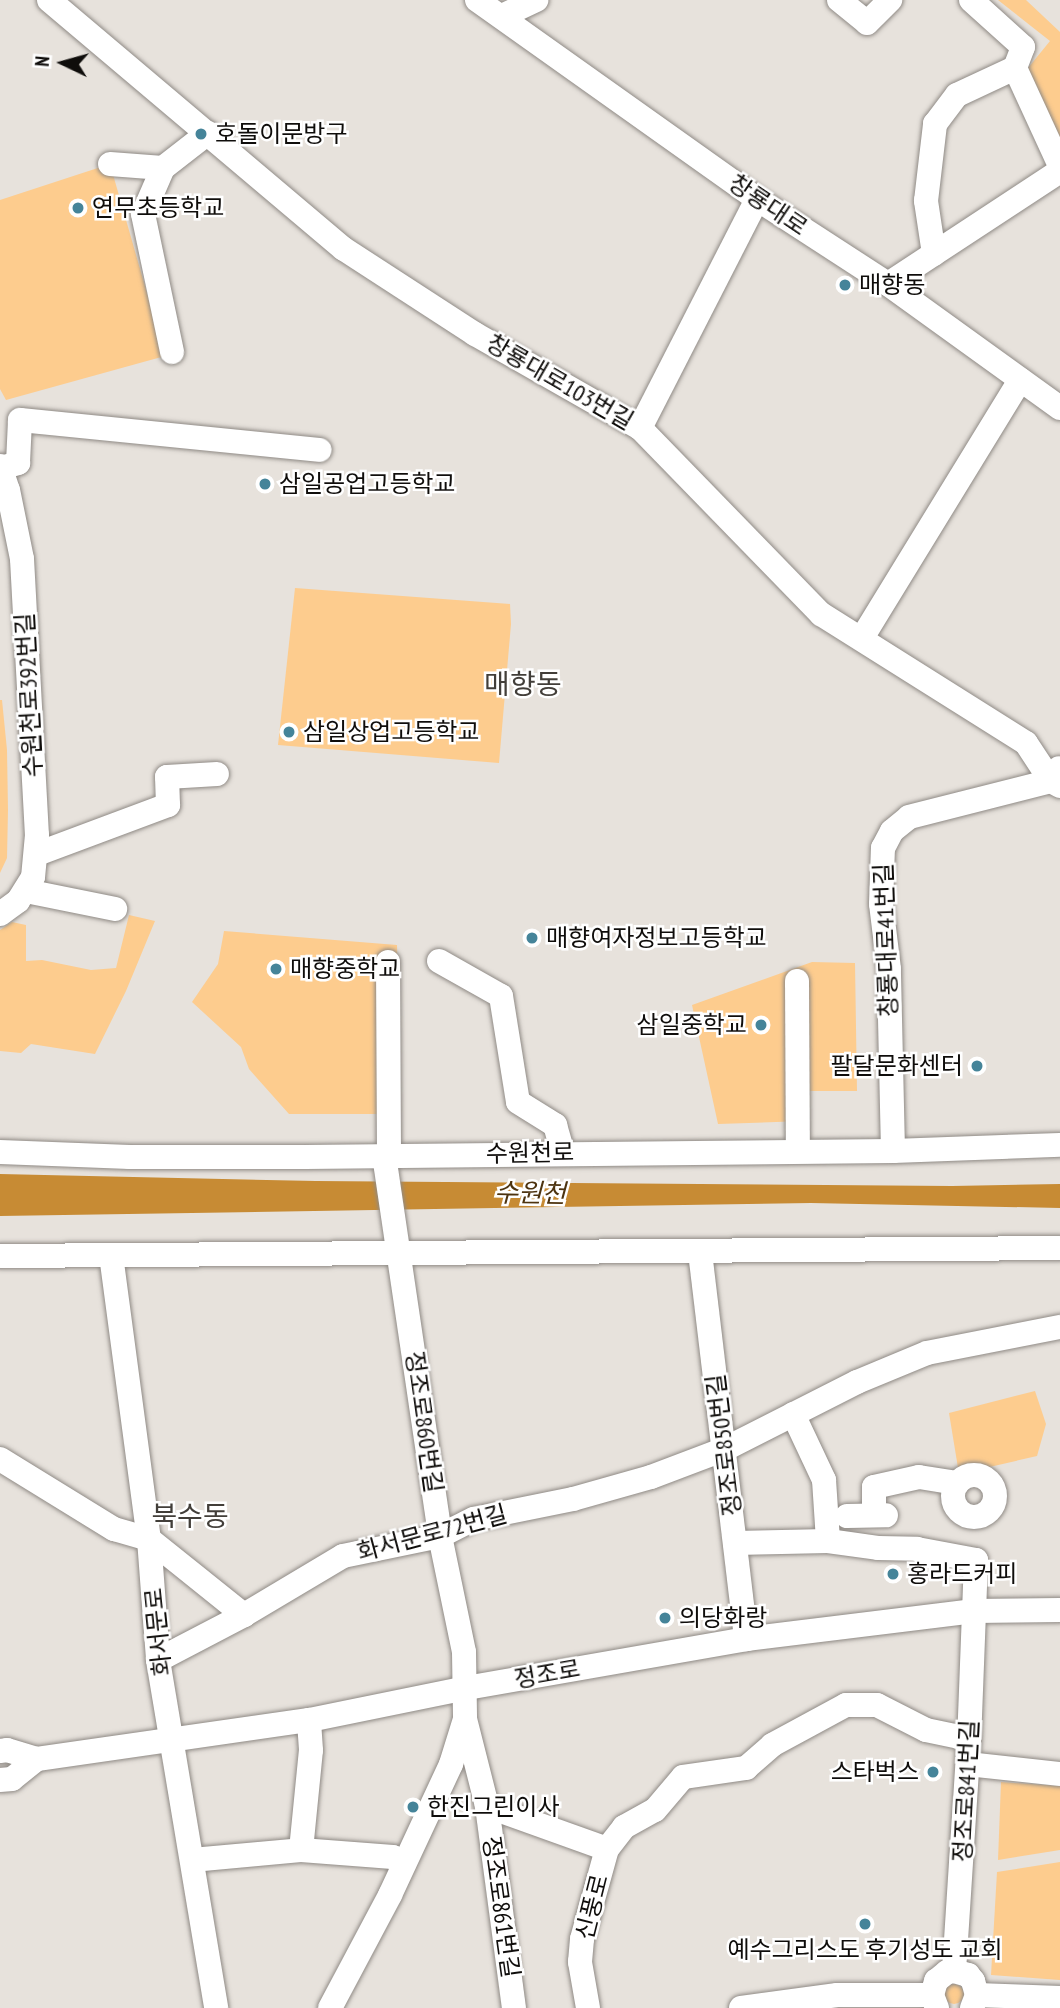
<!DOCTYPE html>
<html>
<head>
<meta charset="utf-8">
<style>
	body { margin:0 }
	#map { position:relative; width:1060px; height:2008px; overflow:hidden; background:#e7e2dc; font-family:"PT Sans Narrow","Noto Sans KR",sans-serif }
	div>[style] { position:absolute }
	.green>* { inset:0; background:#fdcc8e }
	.round { border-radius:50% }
	.water>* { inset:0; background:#c78b34 }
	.roads { filter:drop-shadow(0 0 2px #8f8a85) drop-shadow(0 0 2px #8f8a85) }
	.minor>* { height:24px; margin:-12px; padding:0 12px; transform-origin:12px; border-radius:12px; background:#fff }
	.minor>.ring { margin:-12px; padding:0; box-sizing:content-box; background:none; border:24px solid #fff; border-radius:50% }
	.dots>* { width:19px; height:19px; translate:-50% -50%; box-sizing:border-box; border:4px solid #fff; border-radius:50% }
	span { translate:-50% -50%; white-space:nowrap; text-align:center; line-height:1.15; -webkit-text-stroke:5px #fff; paint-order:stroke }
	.poi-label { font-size:24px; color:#0f0d0b }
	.left { translate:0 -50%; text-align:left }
	.right { translate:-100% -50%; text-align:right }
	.street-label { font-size:24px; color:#0f0d0b }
	.water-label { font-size:26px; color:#4d330f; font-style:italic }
	.quarter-label { font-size:28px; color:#423e39 }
	.north { position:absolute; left:28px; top:28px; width:70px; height:70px; -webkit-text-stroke:5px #fff; paint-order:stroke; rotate:275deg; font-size:19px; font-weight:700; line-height:28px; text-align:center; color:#0f0d0b }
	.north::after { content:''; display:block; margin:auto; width:24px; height:32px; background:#0f0d0b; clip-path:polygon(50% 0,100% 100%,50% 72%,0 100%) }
</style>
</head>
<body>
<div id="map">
	<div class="green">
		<i style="clip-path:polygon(998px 0,1026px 0,1060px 32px,1060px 145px,1028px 68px,1050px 41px)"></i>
		<i style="clip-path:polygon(110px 164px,165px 356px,6px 400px,0 389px,0 200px)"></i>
		<i style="clip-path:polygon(295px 588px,510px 604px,511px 624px,499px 763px,278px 745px)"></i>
		<i style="clip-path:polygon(0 700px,2px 700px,7px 750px,8px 810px,7px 858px,0 873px)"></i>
		<i style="clip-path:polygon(129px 915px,155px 921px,126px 991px,95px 1054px,31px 1044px,21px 1053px,0 1051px,0 930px,12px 922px,26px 925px,26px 961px,42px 960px,91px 970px,116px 968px)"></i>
		<i style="clip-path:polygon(224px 931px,397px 945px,400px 1114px,289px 1114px,249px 1069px,241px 1047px,192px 1002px,218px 964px)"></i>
		<i style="clip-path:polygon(812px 962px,855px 963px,857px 1091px,802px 1091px,804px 1121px,718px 1124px,692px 1005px)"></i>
		<i style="clip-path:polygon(1035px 1391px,1046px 1424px,1037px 1456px,959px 1474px,949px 1413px)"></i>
		<i style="clip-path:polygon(1001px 1782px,1060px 1786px,1060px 1850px,998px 1860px)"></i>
		<i style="clip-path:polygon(1060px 1862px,1060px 1980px,991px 1975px,997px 1872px)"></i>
		<i class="round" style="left:944px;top:1984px;width:20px;height:20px"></i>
	</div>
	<div class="water">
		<i style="clip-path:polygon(0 1174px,316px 1181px,952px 1186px,1060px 1184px,1060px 1208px,811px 1203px,0 1216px)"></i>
	</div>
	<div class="roads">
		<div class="minor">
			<i style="left:49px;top:0;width:386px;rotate:40.2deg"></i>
			<i style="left:344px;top:249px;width:156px;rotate:33deg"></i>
			<i style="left:475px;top:334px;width:190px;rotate:29.7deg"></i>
			<i style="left:640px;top:428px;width:260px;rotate:45.8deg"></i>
			<i style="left:821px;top:614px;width:242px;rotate:32.2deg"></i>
			<i style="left:1026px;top:743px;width:45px;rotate:56.7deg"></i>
			<i style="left:1051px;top:781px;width:10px;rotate:29deg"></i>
			<i style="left:477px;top:0;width:344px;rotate:35.4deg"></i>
			<i style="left:757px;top:199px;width:156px;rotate:33deg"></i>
			<i style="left:888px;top:284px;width:212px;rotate:35.8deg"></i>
			<i style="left:839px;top:0;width:36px;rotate:39deg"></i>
			<i style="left:867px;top:23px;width:33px;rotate:-45deg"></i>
			<i style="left:971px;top:0;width:70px;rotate:42.1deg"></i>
			<i style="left:1023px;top:47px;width:22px;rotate:111deg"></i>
			<i style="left:1015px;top:68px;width:108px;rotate:65.3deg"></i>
			<i style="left:502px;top:16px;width:38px;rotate:-25deg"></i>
			<i style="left:110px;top:164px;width:53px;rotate:4.3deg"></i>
			<i style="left:163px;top:168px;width:57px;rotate:-37.9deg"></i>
			<i style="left:163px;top:168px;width:50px;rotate:113.5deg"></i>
			<i style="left:143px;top:214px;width:141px;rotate:78.1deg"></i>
			<i style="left:934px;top:254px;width:54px;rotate:-98.6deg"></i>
			<i style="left:926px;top:201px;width:78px;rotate:-83.3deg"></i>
			<i style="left:935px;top:124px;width:36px;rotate:-53deg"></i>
			<i style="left:957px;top:95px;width:64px;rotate:-25deg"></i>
			<i style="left:888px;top:284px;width:206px;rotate:-33.3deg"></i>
			<i style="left:640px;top:428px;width:257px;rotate:-62.9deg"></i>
			<i style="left:0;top:466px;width:25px;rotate:72deg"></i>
			<i style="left:8px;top:490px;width:70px;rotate:78.5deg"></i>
			<i style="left:22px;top:559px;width:276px;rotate:86.9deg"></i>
			<i style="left:37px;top:835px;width:42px;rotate:95.4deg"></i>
			<i style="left:33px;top:877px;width:28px;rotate:122deg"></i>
			<i style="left:18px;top:901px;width:22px;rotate:144deg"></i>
			<i style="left:1px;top:468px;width:18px;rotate:-16deg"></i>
			<i style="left:18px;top:463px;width:43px;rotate:-87.3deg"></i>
			<i style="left:20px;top:420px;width:301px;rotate:5.7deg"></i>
			<i style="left:862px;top:638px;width:303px;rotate:-58.5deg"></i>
			<i style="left:37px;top:854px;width:140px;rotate:-20.5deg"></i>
			<i style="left:168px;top:805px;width:28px;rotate:-92deg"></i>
			<i style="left:167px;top:777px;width:50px;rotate:-3.4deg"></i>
			<i style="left:26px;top:891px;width:91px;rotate:11.4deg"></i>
			<i style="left:439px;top:961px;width:71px;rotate:29.4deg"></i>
			<i style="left:501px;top:996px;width:107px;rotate:80.9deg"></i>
			<i style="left:518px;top:1102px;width:44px;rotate:31.9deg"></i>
			<i style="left:555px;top:1125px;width:29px;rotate:74deg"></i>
			<i style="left:388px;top:962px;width:193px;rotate:89.7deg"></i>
			<i style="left:797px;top:981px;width:170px;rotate:89.7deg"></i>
			<i style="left:893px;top:1151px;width:182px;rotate:-91.3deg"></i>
			<i style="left:889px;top:969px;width:65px;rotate:-97deg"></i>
			<i style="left:881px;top:904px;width:56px;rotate:-88deg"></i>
			<i style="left:883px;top:848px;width:19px;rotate:-62deg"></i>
			<i style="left:892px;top:831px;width:22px;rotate:-39deg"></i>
			<i style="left:909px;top:817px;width:146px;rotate:-14.2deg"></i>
			<i style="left:1051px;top:781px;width:15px;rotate:-58deg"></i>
			<i style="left:0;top:1152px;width:130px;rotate:2.2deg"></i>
			<i style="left:130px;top:1157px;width:175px"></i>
			<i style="left:305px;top:1157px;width:588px;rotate:-0.58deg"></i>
			<i style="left:893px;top:1151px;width:167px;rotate:-2.1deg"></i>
			<i style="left:384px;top:1155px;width:385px;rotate:81.6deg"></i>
			<i style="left:440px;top:1536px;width:118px;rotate:78.3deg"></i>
			<i style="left:464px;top:1652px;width:67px;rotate:89.1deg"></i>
			<i style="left:465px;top:1719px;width:90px;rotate:75.8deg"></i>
			<i style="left:487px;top:1806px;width:204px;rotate:82.4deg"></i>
			<i style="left:700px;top:1252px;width:390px;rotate:83.2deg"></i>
			<i style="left:111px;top:1255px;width:287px;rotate:82.4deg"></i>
			<i style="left:149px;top:1539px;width:121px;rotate:85.7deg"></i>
			<i style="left:158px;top:1660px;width:353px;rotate:80.5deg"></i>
			<i style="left:0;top:1256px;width:1060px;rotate:-0.43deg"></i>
			<i style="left:793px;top:1414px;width:73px;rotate:64.8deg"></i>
			<i style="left:824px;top:1480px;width:61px;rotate:86.2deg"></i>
			<i style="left:0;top:1459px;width:134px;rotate:31.6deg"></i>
			<i style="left:114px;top:1529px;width:36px;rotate:16deg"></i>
			<i style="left:149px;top:1539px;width:122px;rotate:38.7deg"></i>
			<i class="ring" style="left:953px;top:1475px;width:18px;height:18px"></i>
			<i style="left:874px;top:1515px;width:28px;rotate:-90deg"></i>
			<i style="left:874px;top:1487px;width:46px;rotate:-12.5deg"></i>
			<i style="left:919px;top:1477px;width:39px;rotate:9deg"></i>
			<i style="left:847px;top:1516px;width:39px;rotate:-1deg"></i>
			<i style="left:735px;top:1543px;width:93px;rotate:-1.2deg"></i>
			<i style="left:828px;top:1541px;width:50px;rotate:8deg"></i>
			<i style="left:878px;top:1548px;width:39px;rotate:1deg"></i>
			<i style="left:917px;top:1549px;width:60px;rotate:10.6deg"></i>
			<i style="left:976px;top:1560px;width:179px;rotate:92.2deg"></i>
			<i style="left:969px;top:1739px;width:232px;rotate:93.7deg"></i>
			<i style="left:158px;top:1660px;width:97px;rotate:-27.6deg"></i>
			<i style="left:244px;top:1615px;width:115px;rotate:-30.8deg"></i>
			<i style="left:343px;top:1556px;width:99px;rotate:-11.7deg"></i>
			<i style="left:440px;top:1536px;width:38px;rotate:-27deg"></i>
			<i style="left:474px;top:1519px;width:101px;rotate:-11.4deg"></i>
			<i style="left:573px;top:1499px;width:81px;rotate:-15.8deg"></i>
			<i style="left:651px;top:1477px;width:79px;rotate:-20.7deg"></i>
			<i style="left:725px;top:1449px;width:148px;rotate:-26.9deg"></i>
			<i style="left:857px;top:1382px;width:76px;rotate:-22.5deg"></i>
			<i style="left:927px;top:1353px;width:136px;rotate:-11.1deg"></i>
			<i style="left:0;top:1751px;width:7px;rotate:-8deg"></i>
			<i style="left:7px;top:1750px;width:31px;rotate:17deg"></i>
			<i style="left:37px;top:1759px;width:275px;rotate:-8.2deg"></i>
			<i style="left:309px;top:1720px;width:160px;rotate:-11.5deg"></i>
			<i style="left:466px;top:1688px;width:284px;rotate:-9.9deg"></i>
			<i style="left:746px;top:1639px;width:230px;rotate:-7deg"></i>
			<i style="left:974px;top:1611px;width:86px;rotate:-0.7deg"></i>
			<i style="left:968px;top:1764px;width:93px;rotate:6.2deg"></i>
			<i style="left:0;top:1780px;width:12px;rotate:-5deg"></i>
			<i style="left:12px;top:1779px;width:32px;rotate:-39deg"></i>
			<i style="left:487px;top:1806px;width:127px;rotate:19.7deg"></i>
			<i style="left:301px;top:1850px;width:100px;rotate:-84.3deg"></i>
			<i style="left:311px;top:1750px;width:30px;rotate:-94deg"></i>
			<i style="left:192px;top:1860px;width:109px;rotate:-5.2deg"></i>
			<i style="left:301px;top:1850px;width:92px;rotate:4.4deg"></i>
			<i style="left:393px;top:1857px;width:13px;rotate:32deg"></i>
			<i style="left:977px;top:1995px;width:83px;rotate:2.1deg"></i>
			<i style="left:330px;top:2008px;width:128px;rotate:-62deg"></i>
			<i style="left:390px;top:1895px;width:145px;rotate:-65deg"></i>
			<i style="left:451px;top:1764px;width:47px;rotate:-72.7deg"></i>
			<i style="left:588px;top:2008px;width:47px;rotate:-99.9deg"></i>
			<i style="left:580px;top:1962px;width:23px;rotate:-85deg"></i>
			<i style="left:582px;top:1939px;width:93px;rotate:-74.5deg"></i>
			<i style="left:607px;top:1849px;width:28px;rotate:-52deg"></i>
			<i style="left:624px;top:1827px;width:35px;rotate:-29deg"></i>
			<i style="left:655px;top:1810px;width:43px;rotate:-49.7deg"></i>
			<i style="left:683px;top:1777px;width:64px;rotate:-8.1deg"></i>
			<i style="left:746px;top:1768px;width:35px;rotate:-41deg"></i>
			<i style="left:772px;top:1745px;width:84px;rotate:-28.4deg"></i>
			<i style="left:846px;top:1705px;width:31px"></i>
			<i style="left:877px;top:1705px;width:55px;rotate:27deg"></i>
			<i style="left:926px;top:1730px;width:44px;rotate:11.8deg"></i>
			<i style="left:741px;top:2008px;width:97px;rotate:-7.7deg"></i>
			<i style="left:837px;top:1995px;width:95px"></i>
			<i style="left:937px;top:2008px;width:14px;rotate:-111deg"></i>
			<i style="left:932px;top:1995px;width:15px;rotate:-74deg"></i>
			<i style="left:936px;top:1981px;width:14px;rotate:-39deg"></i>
			<i style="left:947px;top:1972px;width:7px;rotate:-8deg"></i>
			<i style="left:954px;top:1971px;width:15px;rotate:16deg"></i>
			<i style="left:968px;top:1975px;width:8px;rotate:50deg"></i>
			<i style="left:973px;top:1981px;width:15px;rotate:74deg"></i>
			<i style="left:977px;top:1995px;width:14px;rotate:111deg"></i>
		</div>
	</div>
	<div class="dots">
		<i style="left:201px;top:134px;background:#458499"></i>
		<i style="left:78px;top:208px;background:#458499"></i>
		<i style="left:845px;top:285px;background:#458499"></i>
		<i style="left:265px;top:484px;background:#458499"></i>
		<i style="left:289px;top:732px;background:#458499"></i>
		<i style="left:532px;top:938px;background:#458499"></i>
		<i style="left:276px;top:969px;background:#458499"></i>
		<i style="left:761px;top:1025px;background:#458499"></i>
		<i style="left:977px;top:1066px;background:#458499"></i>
		<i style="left:893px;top:1574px;background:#458499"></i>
		<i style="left:665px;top:1618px;background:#458499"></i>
		<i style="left:933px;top:1772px;background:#458499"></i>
		<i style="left:413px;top:1807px;background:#458499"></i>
		<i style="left:865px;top:1924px;background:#458499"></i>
	</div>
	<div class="poi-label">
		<span class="left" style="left:215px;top:134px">호돌이문방구</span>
		<span class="left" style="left:92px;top:208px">연무초등학교</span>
		<span class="left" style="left:859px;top:285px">매향동</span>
		<span class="left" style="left:279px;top:484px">삼일공업고등학교</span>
		<span class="left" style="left:303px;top:732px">삼일상업고등학교</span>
		<span class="left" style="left:546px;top:938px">매향여자정보고등학교</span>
		<span class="left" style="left:290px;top:969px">매향중학교</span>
		<span class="right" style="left:747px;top:1025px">삼일중학교</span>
		<span class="right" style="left:963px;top:1066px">팔달문화센터</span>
		<span class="left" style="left:907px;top:1574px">홍라드커피</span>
		<span class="left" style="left:679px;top:1618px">의당화랑</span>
		<span class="right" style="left:919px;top:1772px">스타벅스</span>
		<span class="left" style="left:427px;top:1807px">한진그린이사</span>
		<span style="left:865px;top:1950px">예수그리스도 후기성도 교회</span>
	</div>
	<div class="street-label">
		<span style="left:768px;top:205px;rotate:34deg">창룡대로</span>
		<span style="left:560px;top:382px;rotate:30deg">창룡대로103번길</span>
		<span style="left:29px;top:695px;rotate:-93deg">수원천로392번길</span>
		<span style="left:886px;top:940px;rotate:-92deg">창룡대로41번길</span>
		<span style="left:530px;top:1153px;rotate:-1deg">수원천로</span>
		<span style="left:424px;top:1422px;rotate:82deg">정조로860번길</span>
		<span style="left:724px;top:1445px;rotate:-97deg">정조로850번길</span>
		<span style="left:432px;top:1533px;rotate:-15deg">화서문로72번길</span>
		<span style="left:158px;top:1632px;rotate:-96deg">화서문로</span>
		<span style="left:547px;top:1674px;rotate:-10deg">정조로</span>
		<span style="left:966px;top:1791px;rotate:-87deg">정조로841번길</span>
		<span style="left:501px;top:1907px;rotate:82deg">정조로861번길</span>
		<span style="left:592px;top:1907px;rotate:-76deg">신풍로</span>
	</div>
	<div class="water-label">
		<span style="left:530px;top:1193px;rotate:1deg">수원천</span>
	</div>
	<div class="quarter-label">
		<span style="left:523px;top:684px">매향동</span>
		<span style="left:190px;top:1516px">북수동</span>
	</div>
	<div class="north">N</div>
</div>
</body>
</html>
